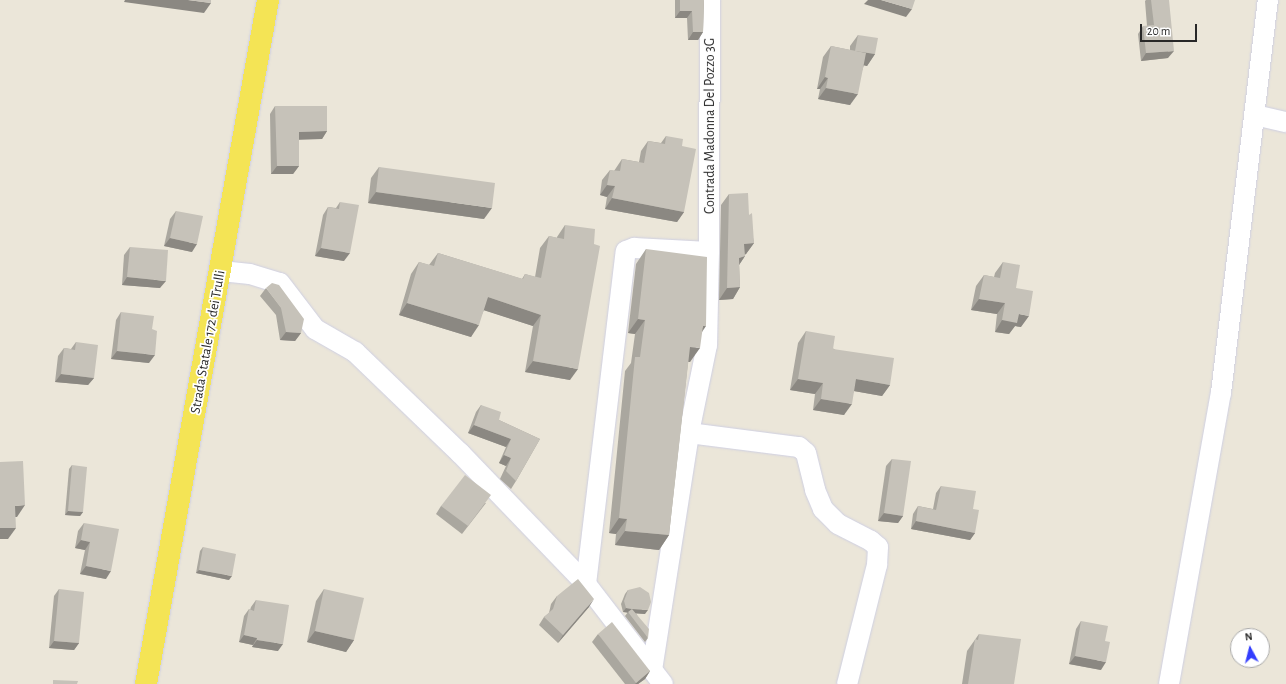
<!DOCTYPE html>
<html>
<head>
<meta charset="utf-8">
<style>
	body { margin:0 }
	#map { position:relative; width:1286px; height:684px; overflow:hidden; background:#ebe6d9; font-family:"Alegreya Sans",sans-serif }
	div>[style] { position:absolute }
	.roads { filter:drop-shadow(0 0 1px #cecfe2) drop-shadow(0 0 1px #cecfe2) }
	.minor>* { height:20px; margin:-10px; padding:0 10px; transform-origin:10px; border-radius:10px; background:#fff }
	.major>* { height:22px; margin:-11px; padding:0 11px; transform-origin:11px; border-radius:11px; background:#f4e455 }
	.wall>* { inset:0; background:#aaa79f }
	.shaded-wall>* { inset:0; background:#8b8882 }
	.building>* { inset:0; background:#c6c2b9 }
	span { translate:-50% -50%; white-space:nowrap; text-align:center; line-height:1.15; -webkit-text-stroke:3.5px #fff; paint-order:stroke }
	.street-label { font-size:14px; color:#282828 }
	.north { position:absolute; left:1230px; top:628px; width:40px; height:40px; box-sizing:border-box; background:#fff; border:1px solid #a9a9a9; border-radius:50%; rotate:353deg; font-size:11px; font-weight:700; line-height:16px; text-align:center; color:#282828 }
	.north::after { content:''; display:block; margin:auto; width:14px; height:18px; background:#333dfe; clip-path:polygon(50% 0,100% 100%,50% 72%,0 100%) }
	.scale { position:absolute; left:1140px; top:24px; width:57px; height:18px; box-sizing:border-box; border:2px solid #282828; border-top:0; padding-left:5px; font-size:12px; line-height:14px; white-space:nowrap; color:#282828; -webkit-text-stroke:3px #fff; paint-order:stroke }
</style>
</head>
<body>
<div id="map">
	<div class="roads">
		<div class="minor">
			<i style="left:1255px;top:115px;width:32px;rotate:13deg"></i>
			<i style="left:709px;top:252px;width:252px;rotate:-89.8deg"></i>
			<i style="left:221px;top:271px;width:29px;rotate:6deg"></i>
			<i style="left:250px;top:274px;width:31px;rotate:17deg"></i>
			<i style="left:280px;top:283px;width:58px;rotate:52.7deg"></i>
			<i style="left:315px;top:329px;width:46px;rotate:29.9deg"></i>
			<i style="left:355px;top:352px;width:146px;rotate:43.9deg"></i>
			<i style="left:460px;top:453px;width:182px;rotate:46.1deg"></i>
			<i style="left:586px;top:584px;width:126px;rotate:52.4deg"></i>
			<i style="left:586px;top:584px;width:335px;rotate:-83.2deg"></i>
			<i style="left:626px;top:251px;width:9px;rotate:-21deg"></i>
			<i style="left:634px;top:248px;width:75px;rotate:3.1deg"></i>
			<i style="left:709px;top:252px;width:93px;rotate:91.2deg"></i>
			<i style="left:707px;top:345px;width:90px;rotate:101.6deg"></i>
			<i style="left:689px;top:433px;width:111px;rotate:7.3deg"></i>
			<i style="left:799px;top:447px;width:9px;rotate:41deg"></i>
			<i style="left:806px;top:453px;width:38px;rotate:76deg"></i>
			<i style="left:815px;top:490px;width:21px;rotate:67deg"></i>
			<i style="left:823px;top:509px;width:21px;rotate:45deg"></i>
			<i style="left:838px;top:524px;width:37px;rotate:27deg"></i>
			<i style="left:871px;top:541px;width:9px;rotate:41deg"></i>
			<i style="left:878px;top:547px;width:18px;rotate:93deg"></i>
			<i style="left:877px;top:565px;width:123px;rotate:104.1deg"></i>
			<i style="left:652px;top:670px;width:240px;rotate:-81.1deg"></i>
			<i style="left:1169px;top:684px;width:296px;rotate:-79.9deg"></i>
			<i style="left:1221px;top:393px;width:396px;rotate:-83.2deg"></i>
		</div>
		<div class="major">
			<i style="left:146px;top:684px;width:695px;rotate:-79.89deg"></i>
		</div>
	</div>
	<div class="wall">
		<i style="clip-path:polygon(675px 0,704px 0,703px 32px,698px 40px,688px 40px,687px 18px,675px 18px)"></i>
		<i style="clip-path:polygon(1146px 0,1169px 0,1168px 58px,1141px 61px,1138px 34px,1143px 26px,1147px 26px,1145px 1px)"></i>
		<i style="clip-path:polygon(858px 35px,875px 54px,867px 66px,864px 65px,850px 105px,818px 99px,820px 89px,817px 89px,823px 57px,831px 46px,850px 50px,850px 46px)"></i>
		<i style="clip-path:polygon(275px 106px,327px 131px,322px 139px,299px 139px,299px 166px,293px 174px,271px 174px,270px 114px)"></i>
		<i style="clip-path:polygon(666px 136px,682px 146px,684px 212px,677px 222px,605px 209px,607px 197px,600px 195px,602px 180px,610px 170px,614px 171px,622px 159px,639px 162px,641px 151px,648px 141px,661px 143px)"></i>
		<i style="clip-path:polygon(379px 167px,484px 219px,368px 203px,371px 178px)"></i>
		<i style="clip-path:polygon(729px 194px,749px 215px,754px 243px,746px 254px,745px 255px,745px 256px,739px 265px,740px 287px,733px 299px,719px 300px,721px 205px)"></i>
		<i style="clip-path:polygon(340px 202px,344px 261px,315px 256px,323px 215px,328px 207px,336px 208px)"></i>
		<i style="clip-path:polygon(176px 211px,192px 252px,164px 246px,170px 219px)"></i>
		<i style="clip-path:polygon(565px 225px,570px 380px,525px 372px,533px 326px,484px 310px,471px 337px,399px 315px,411px 274px,419px 262px,429px 265px,438px 253px,522px 279px,525px 274px,535px 277px,540px 248px,549px 236px,557px 238px,557px 237px)"></i>
		<i style="clip-path:polygon(130px 247px,160px 288px,122px 285px,124px 255px)"></i>
		<i style="clip-path:polygon(646px 249px,702px 331px,690px 362px,688px 362px,669px 535px,659px 550px,615px 545px,616px 534px,609px 533px,625px 371px,631px 363px,635px 334px,628px 333px,636px 264px)"></i>
		<i style="clip-path:polygon(1003px 262px,1016px 288px,1021px 327px,1015px 326px,1009px 334px,995px 332px,997px 314px,971px 310px,976px 286px,984px 275px,994px 277px,995px 273px)"></i>
		<i style="clip-path:polygon(266px 288px,301px 333px,295px 341px,280px 340px,276px 315px,260px 296px)"></i>
		<i style="clip-path:polygon(121px 312px,149px 363px,111px 359px,116px 320px)"></i>
		<i style="clip-path:polygon(806px 331px,890px 385px,882px 396px,854px 391px,844px 415px,813px 410px,815px 394px,790px 390px,798px 343px)"></i>
		<i style="clip-path:polygon(76px 342px,94px 378px,88px 385px,55px 382px,58px 356px,64px 348px,71px 349px)"></i>
		<i style="clip-path:polygon(481px 405px,499px 420px,540px 439px,516px 481px,511px 489px,500px 479px,506px 466px,499px 463px,506px 447px,468px 433px,476px 412px)"></i>
		<i style="clip-path:polygon(892px 459px,903px 516px,898px 523px,878px 521px,886px 466px)"></i>
		<i style="clip-path:polygon(72px 465px,83px 512px,80px 516px,65px 515px,69px 469px)"></i>
		<i style="clip-path:polygon(941px 486px,973px 509px,975px 533px,970px 540px,911px 529px,913px 514px,918px 506px,933px 509px,936px 493px)"></i>
		<i style="clip-path:polygon(486px 503px,462px 534px,436px 514px,441px 506px)"></i>
		<i style="clip-path:polygon(84px 523px,106px 579px,80px 574px,85px 550px,75px 548px,78px 531px)"></i>
		<i style="clip-path:polygon(203px 547px,229px 580px,196px 573px,200px 551px)"></i>
		<i style="clip-path:polygon(59px 589px,79px 643px,74px 650px,49px 648px,54px 596px)"></i>
		<i style="clip-path:polygon(324px 589px,354px 640px,346px 652px,307px 642px,316px 601px)"></i>
		<i style="clip-path:polygon(628px 590px,645px 614px,636px 613px,648px 638px,645px 642px,625px 616px,628px 612px,623px 612px,621px 604px,625px 594px)"></i>
		<i style="clip-path:polygon(557px 596px,589px 607px,558px 643px,539px 625px,544px 617px,549px 613px,551px 604px)"></i>
		<i style="clip-path:polygon(256px 600px,278px 651px,252px 647px,253px 645px,239px 642px,244px 616px,249px 609px,250px 610px,251px 607px)"></i>
		<i style="clip-path:polygon(1081px 621px,1101px 670px,1069px 664px,1076px 629px)"></i>
		<i style="clip-path:polygon(598px 634px,650px 671px,645px 679px,638px 684px,625px 684px,592px 642px)"></i>
		<i style="clip-path:polygon(979px 634px,1014px 684px,962px 684px,967px 651px)"></i>
	</div>
	<div class="shaded-wall">
		<i style="clip-path:polygon(125px 0,188px 0,211px 3px,204px 13px,124px 2px)"></i>
		<i style="clip-path:polygon(868px 0,881px 0,912px 9px,906px 17px,864px 4px)"></i>
		<i style="clip-path:polygon(680px 11px,692px 11px,687px 18px,675px 18px)"></i>
		<i style="clip-path:polygon(693px 32px,703px 32px,698px 40px,688px 40px)"></i>
		<i style="clip-path:polygon(855px 51px,875px 54px,867px 66px,847px 62px)"></i>
		<i style="clip-path:polygon(1174px 51px,1168px 58px,1141px 61px,1146px 53px)"></i>
		<i style="clip-path:polygon(825px 77px,828px 78px,820px 89px,817px 89px)"></i>
		<i style="clip-path:polygon(826px 88px,858px 94px,850px 105px,818px 99px)"></i>
		<i style="clip-path:polygon(327px 131px,322px 139px,294px 140px,299px 132px)"></i>
		<i style="clip-path:polygon(277px 166px,299px 166px,293px 174px,271px 174px)"></i>
		<i style="clip-path:polygon(607px 185px,615px 186px,607px 197px,600px 195px)"></i>
		<i style="clip-path:polygon(376px 192px,492px 208px,484px 219px,368px 203px)"></i>
		<i style="clip-path:polygon(612px 198px,684px 212px,677px 222px,605px 209px)"></i>
		<i style="clip-path:polygon(170px 238px,197px 244px,192px 252px,164px 246px)"></i>
		<i style="clip-path:polygon(754px 243px,746px 254px,736px 255px,744px 244px)"></i>
		<i style="clip-path:polygon(321px 248px,350px 253px,344px 261px,315px 256px)"></i>
		<i style="clip-path:polygon(745px 256px,737px 268px,739px 258px)"></i>
		<i style="clip-path:polygon(127px 277px,166px 281px,160px 288px,122px 285px)"></i>
		<i style="clip-path:polygon(740px 287px,733px 299px,719px 300px,727px 288px)"></i>
		<i style="clip-path:polygon(488px 297px,541px 315px,533px 326px,480px 309px)"></i>
		<i style="clip-path:polygon(979px 299px,1005px 303px,997px 314px,971px 310px)"></i>
		<i style="clip-path:polygon(407px 303px,479px 325px,471px 337px,399px 315px)"></i>
		<i style="clip-path:polygon(1019px 314px,1029px 316px,1021px 327px,1015px 326px,1009px 334px,995px 332px,1002px 320px)"></i>
		<i style="clip-path:polygon(638px 319px,645px 320px,635px 334px,628px 333px)"></i>
		<i style="clip-path:polygon(703px 326px,706px 326px,696px 341px)"></i>
		<i style="clip-path:polygon(286px 332px,301px 333px,295px 341px,280px 340px)"></i>
		<i style="clip-path:polygon(690px 347px,700px 348px,690px 362px,680px 361px)"></i>
		<i style="clip-path:polygon(117px 351px,155px 355px,149px 363px,111px 359px)"></i>
		<i style="clip-path:polygon(533px 361px,578px 369px,570px 380px,525px 372px)"></i>
		<i style="clip-path:polygon(61px 374px,94px 378px,88px 385px,55px 382px)"></i>
		<i style="clip-path:polygon(798px 379px,823px 383px,815px 394px,790px 390px)"></i>
		<i style="clip-path:polygon(856px 379px,890px 385px,882px 396px,848px 390px)"></i>
		<i style="clip-path:polygon(821px 399px,852px 404px,844px 415px,813px 410px)"></i>
		<i style="clip-path:polygon(474px 425px,511px 439px,506px 447px,468px 433px)"></i>
		<i style="clip-path:polygon(504px 455px,511px 458px,506px 466px,499px 463px)"></i>
		<i style="clip-path:polygon(25px 505px,17px 517px,7px 517px,15px 506px)"></i>
		<i style="clip-path:polygon(68px 511px,83px 512px,80px 516px,65px 515px)"></i>
		<i style="clip-path:polygon(884px 513px,903px 516px,898px 523px,878px 521px)"></i>
		<i style="clip-path:polygon(619px 518px,627px 519px,616px 534px,609px 533px)"></i>
		<i style="clip-path:polygon(916px 521px,975px 533px,970px 540px,911px 529px)"></i>
		<i style="clip-path:polygon(0 528px,16px 528px,8px 539px,0 539px)"></i>
		<i style="clip-path:polygon(625px 531px,669px 535px,659px 550px,615px 545px)"></i>
		<i style="clip-path:polygon(81px 540px,90px 542px,85px 550px,75px 548px)"></i>
		<i style="clip-path:polygon(86px 566px,111px 571px,106px 579px,80px 574px)"></i>
		<i style="clip-path:polygon(199px 570px,232px 576px,229px 580px,196px 573px)"></i>
		<i style="clip-path:polygon(594px 599px,589px 607px,558px 643px,563px 635px)"></i>
		<i style="clip-path:polygon(626px 608px,632px 609px,629px 613px,623px 612px)"></i>
		<i style="clip-path:polygon(632px 609px,648px 610px,645px 614px,629px 613px)"></i>
		<i style="clip-path:polygon(315px 631px,354px 640px,346px 652px,307px 642px)"></i>
		<i style="clip-path:polygon(244px 635px,257px 638px,253px 645px,239px 642px)"></i>
		<i style="clip-path:polygon(257px 640px,283px 644px,278px 651px,252px 647px)"></i>
		<i style="clip-path:polygon(54px 641px,79px 643px,74px 650px,49px 648px)"></i>
		<i style="clip-path:polygon(1075px 656px,1106px 662px,1101px 670px,1069px 664px)"></i>
		<i style="clip-path:polygon(650px 671px,645px 679px,638px 684px,635px 684px)"></i>
	</div>
	<div class="building">
		<i style="clip-path:polygon(188px 0,211px 0,211px 3px)"></i>
		<i style="clip-path:polygon(680px 0,704px 0,703px 32px,693px 32px,692px 11px,680px 11px)"></i>
		<i style="clip-path:polygon(881px 0,915px 0,912px 9px)"></i>
		<i style="clip-path:polygon(1151px 0,1169px 0,1174px 51px,1146px 53px,1143px 26px,1154px 25px)"></i>
		<i style="clip-path:polygon(858px 35px,878px 38px,875px 54px,855px 51px)"></i>
		<i style="clip-path:polygon(831px 46px,866px 53px,858px 94px,826px 88px,828px 78px,825px 77px)"></i>
		<i style="clip-path:polygon(275px 106px,327px 106px,327px 131px,299px 132px,299px 166px,277px 166px)"></i>
		<i style="clip-path:polygon(666px 136px,683px 139px,682px 146px,696px 149px,684px 212px,612px 198px,615px 186px,607px 185px,610px 170px,620px 171px,622px 159px,644px 163px,648px 141px,665px 144px)"></i>
		<i style="clip-path:polygon(379px 167px,495px 183px,492px 208px,376px 192px)"></i>
		<i style="clip-path:polygon(748px 193px,749px 215px,752px 213px,754px 243px,744px 244px,745px 256px,739px 258px,740px 287px,727px 288px,729px 194px)"></i>
		<i style="clip-path:polygon(340px 202px,359px 205px,350px 253px,321px 248px,328px 207px,339px 209px)"></i>
		<i style="clip-path:polygon(176px 211px,203px 216px,197px 244px,170px 238px)"></i>
		<i style="clip-path:polygon(565px 225px,595px 229px,594px 244px,600px 246px,578px 369px,533px 361px,541px 315px,488px 297px,479px 325px,407px 303px,419px 262px,434px 266px,438px 253px,523px 279px,525px 274px,541px 278px,549px 236px,564px 239px)"></i>
		<i style="clip-path:polygon(130px 247px,168px 250px,166px 281px,127px 277px)"></i>
		<i style="clip-path:polygon(646px 249px,707px 257px,706px 326px,703px 326px,700px 348px,690px 347px,669px 535px,625px 531px,627px 519px,619px 518px,635px 357px,640px 357px,645px 320px,638px 319px)"></i>
		<i style="clip-path:polygon(1003px 262px,1020px 265px,1016px 288px,1033px 291px,1029px 316px,1019px 314px,1017px 323px,1002px 320px,1005px 303px,979px 299px,984px 275px,1000px 278px)"></i>
		<i style="clip-path:polygon(272px 283px,279px 285px,304px 319px,301px 333px,286px 332px,281px 308px,266px 288px)"></i>
		<i style="clip-path:polygon(121px 312px,154px 316px,152px 329px,157px 331px,155px 355px,117px 351px)"></i>
		<i style="clip-path:polygon(806px 331px,835px 336px,833px 349px,894px 358px,890px 385px,856px 379px,852px 404px,821px 399px,823px 383px,798px 379px)"></i>
		<i style="clip-path:polygon(76px 342px,98px 345px,94px 378px,61px 374px,64px 348px,75px 350px)"></i>
		<i style="clip-path:polygon(481px 405px,501px 412px,499px 420px,540px 439px,516px 481px,506px 471px,511px 458px,504px 455px,511px 439px,474px 425px)"></i>
		<i style="clip-path:polygon(892px 459px,911px 461px,903px 516px,884px 513px)"></i>
		<i style="clip-path:polygon(23px 461px,25px 505px,15px 506px,16px 528px,0 528px,0 462px)"></i>
		<i style="clip-path:polygon(72px 465px,87px 467px,83px 512px,68px 511px)"></i>
		<i style="clip-path:polygon(465px 475px,491px 495px,468px 526px,441px 506px)"></i>
		<i style="clip-path:polygon(941px 486px,976px 491px,973px 509px,979px 510px,975px 533px,916px 521px,918px 506px,936px 510px)"></i>
		<i style="clip-path:polygon(84px 523px,119px 529px,111px 571px,86px 566px,90px 542px,81px 540px)"></i>
		<i style="clip-path:polygon(203px 547px,236px 554px,232px 576px,199px 570px)"></i>
		<i style="clip-path:polygon(578px 579px,594px 599px,563px 635px,544px 617px,553px 609px,557px 596px)"></i>
		<i style="clip-path:polygon(640px 587px,649px 593px,651px 602px,648px 610px,632px 609px,649px 629px,648px 638px,628px 612px,632px 609px,626px 608px,624px 601px,628px 590px)"></i>
		<i style="clip-path:polygon(59px 589px,84px 592px,79px 643px,54px 641px)"></i>
		<i style="clip-path:polygon(324px 589px,364px 598px,354px 640px,315px 631px)"></i>
		<i style="clip-path:polygon(256px 600px,289px 605px,283px 644px,257px 640px,257px 638px,244px 635px,249px 609px,254px 611px)"></i>
		<i style="clip-path:polygon(1081px 621px,1108px 626px,1105px 641px,1110px 642px,1106px 662px,1075px 656px)"></i>
		<i style="clip-path:polygon(612px 622px,650px 671px,636px 683px,598px 634px)"></i>
		<i style="clip-path:polygon(979px 634px,1021px 639px,1014px 684px,968px 684px,975px 639px,978px 640px)"></i>
		<i style="clip-path:polygon(53px 680px,78px 681px,77px 684px,53px 684px)"></i>
	</div>
	<div class="street-label">
		<span style="left:710px;top:126px;rotate:-90deg">Contrada Madonna Del Pozzo 3G</span>
		<span style="left:208px;top:342px;rotate:-80deg">Strada Statale 172 dei Trulli</span>
	</div>
	<div class="north">N</div>
	<div class="scale">20 m</div>
</div>
</body>
</html>
